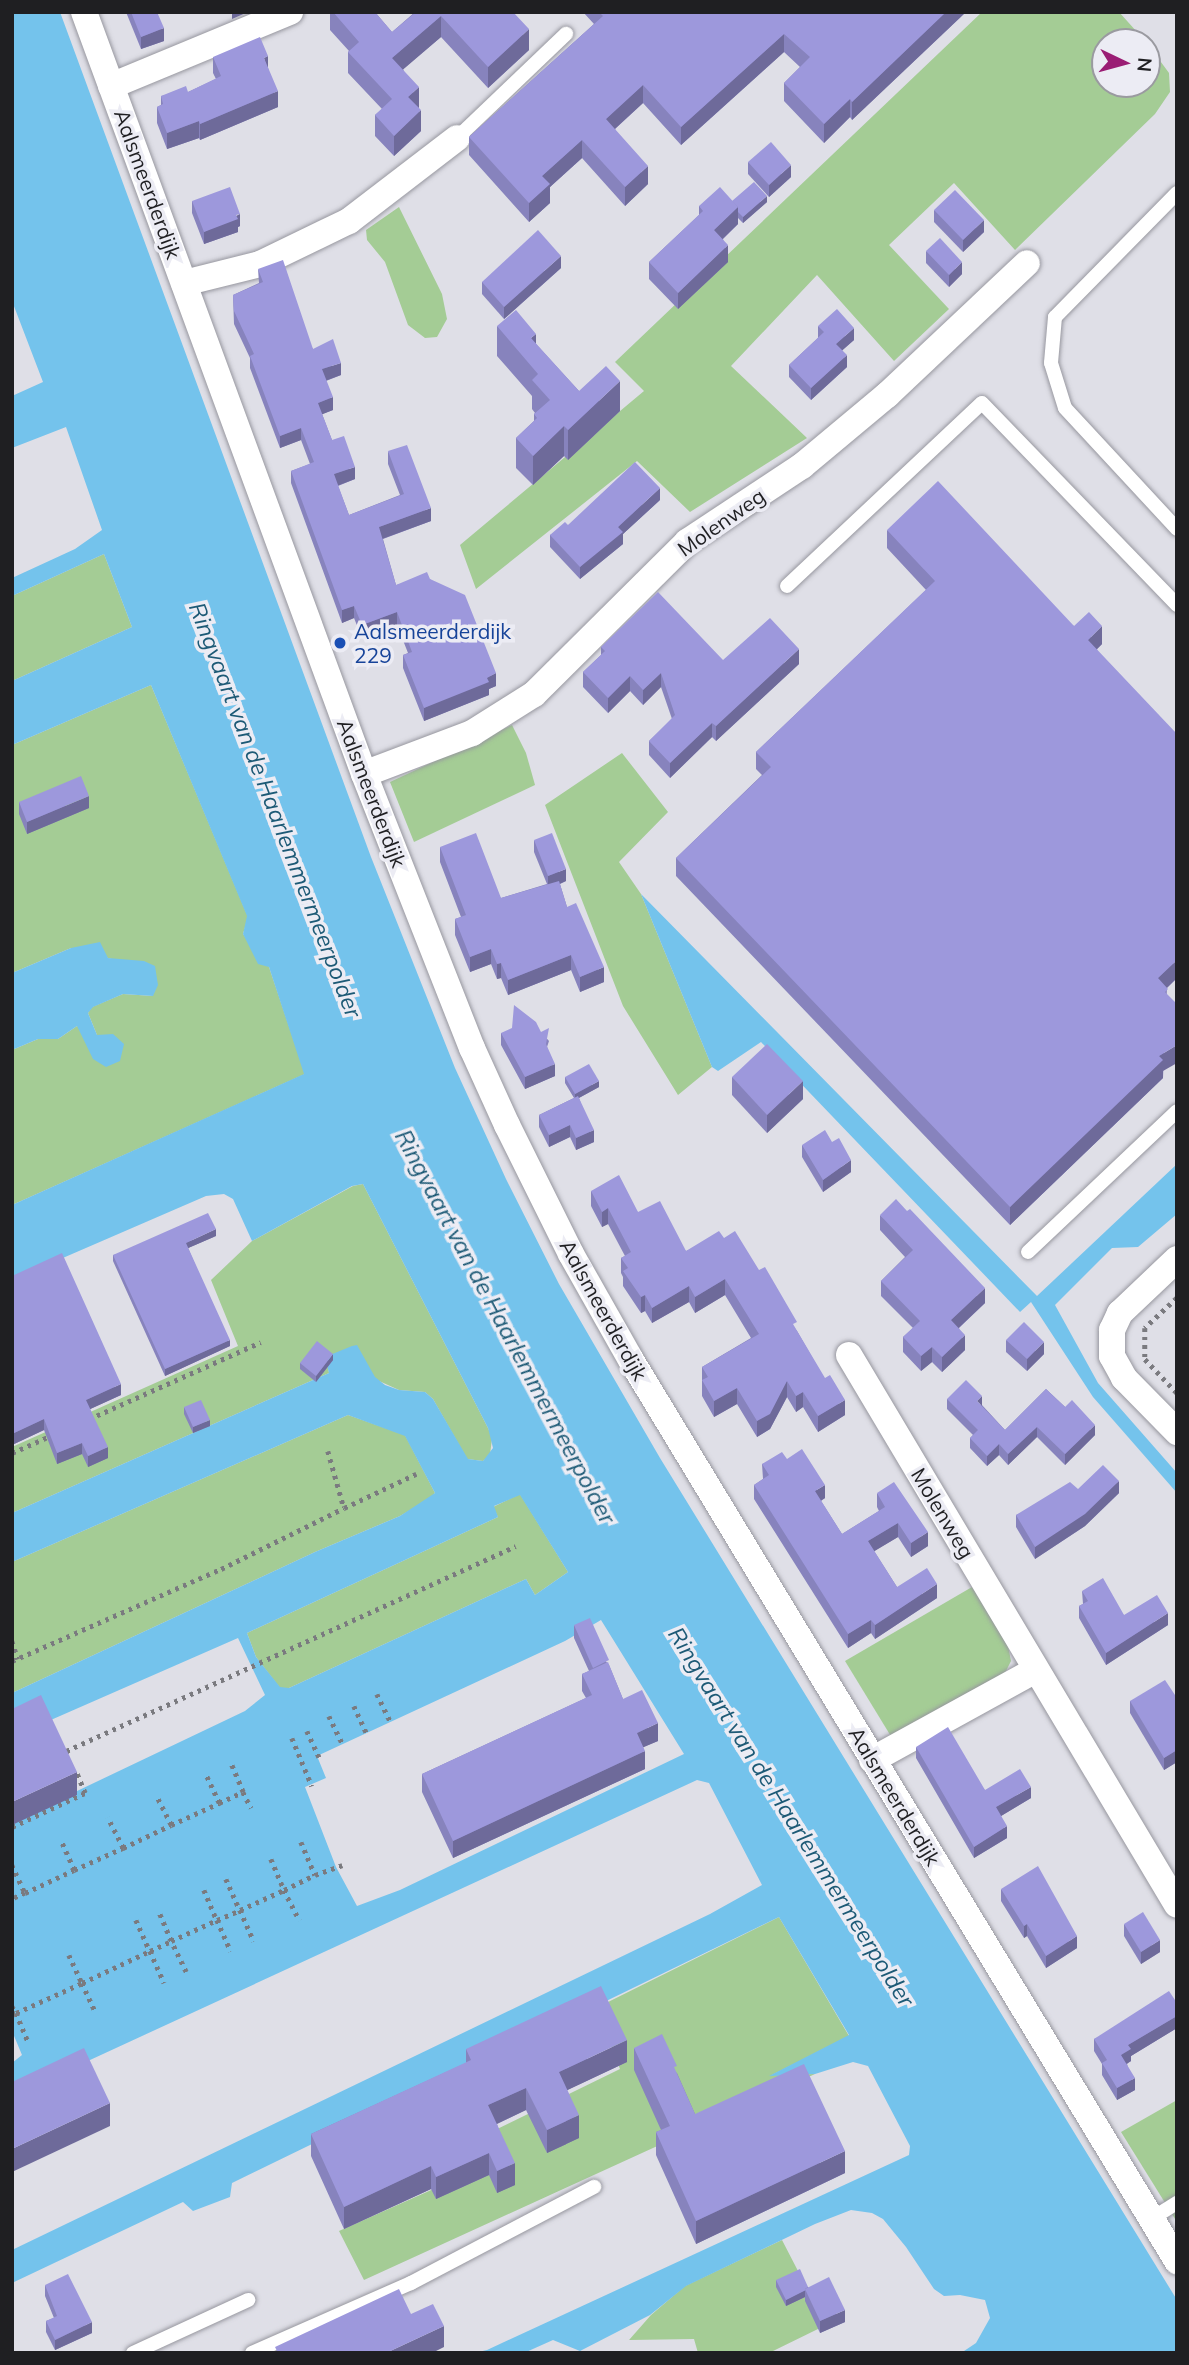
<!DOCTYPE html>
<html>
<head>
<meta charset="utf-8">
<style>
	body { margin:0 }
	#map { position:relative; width:1189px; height:2365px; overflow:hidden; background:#dfdfe7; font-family:Mulish,sans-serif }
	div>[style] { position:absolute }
	.green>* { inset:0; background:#a4cc95 }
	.water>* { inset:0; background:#74c3ec }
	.path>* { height:4.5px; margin-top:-2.25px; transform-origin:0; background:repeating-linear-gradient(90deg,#7a7a7f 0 3.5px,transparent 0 8.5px) }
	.roads { filter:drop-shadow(0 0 2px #97979f) drop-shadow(0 0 2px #97979f) }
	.service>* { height:14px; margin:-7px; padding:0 7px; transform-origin:7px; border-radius:7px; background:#fff }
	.minor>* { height:26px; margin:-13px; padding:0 13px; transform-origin:13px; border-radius:13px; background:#fff }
	.wall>* { inset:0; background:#8783bd }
	.shaded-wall>* { inset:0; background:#6e6a9a }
	.building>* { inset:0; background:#9d98dc }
	.dots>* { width:19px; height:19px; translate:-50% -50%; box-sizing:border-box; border:4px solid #ececf4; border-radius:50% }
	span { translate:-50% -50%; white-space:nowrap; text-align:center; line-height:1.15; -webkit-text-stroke:7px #ececf4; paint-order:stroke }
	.street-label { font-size:21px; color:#1f1f22 }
	.transit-label { font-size:21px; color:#164399 }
	.left { translate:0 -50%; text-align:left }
	.water-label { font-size:23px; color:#1d5a76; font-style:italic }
	.frame { position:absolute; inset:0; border:14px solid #1f1f22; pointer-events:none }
	.north { position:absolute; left:1091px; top:28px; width:70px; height:70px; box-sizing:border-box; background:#ececf4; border:2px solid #9a9aa0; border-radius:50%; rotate:95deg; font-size:19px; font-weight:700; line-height:28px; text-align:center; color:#1f1f22 }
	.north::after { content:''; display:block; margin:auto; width:24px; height:32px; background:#9a1d74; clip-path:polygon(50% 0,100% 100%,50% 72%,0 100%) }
</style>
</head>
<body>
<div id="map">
	<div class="green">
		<i style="clip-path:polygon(982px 12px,1119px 12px,1146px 42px,1105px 42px,1105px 84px,1147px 84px,1147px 43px,1169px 73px,1170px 92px,1155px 114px,1015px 250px,954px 183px,889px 245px,949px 309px,894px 361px,817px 275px,731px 366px,807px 438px,690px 512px,637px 461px,476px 589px,460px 545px,644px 391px,615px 362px)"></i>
		<i style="clip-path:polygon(399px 207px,442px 294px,447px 319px,437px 337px,425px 338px,408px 325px,385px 262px,367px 240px,366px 230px)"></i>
		<i style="clip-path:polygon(104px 554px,132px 627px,12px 681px,12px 596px)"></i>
		<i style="clip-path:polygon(151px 685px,248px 917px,243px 934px,269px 967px,305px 1074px,12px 1205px,12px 1050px,38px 1039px,58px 1039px,77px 1026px,97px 1035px,88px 1013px,92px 1007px,123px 994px,153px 996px,144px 961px,123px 962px,71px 948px,12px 973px,12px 745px)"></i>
		<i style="clip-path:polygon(512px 725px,526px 753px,535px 785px,414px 842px,390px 782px)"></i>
		<i style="clip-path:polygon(622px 753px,668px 812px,619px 862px,641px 894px,712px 1067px,678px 1095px,623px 1006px,545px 805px)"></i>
		<i style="clip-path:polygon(363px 1184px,488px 1428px,492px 1438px,490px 1455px,483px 1461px,467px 1459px,433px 1399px,425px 1392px,399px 1390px,326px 1357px,329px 1373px,12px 1513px,12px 1447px,238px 1346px,211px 1280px,252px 1241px,353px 1186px)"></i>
		<i style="clip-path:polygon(348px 1415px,405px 1435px,435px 1493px,428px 1500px,400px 1516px,315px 1552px,12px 1693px,12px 1562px)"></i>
		<i style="clip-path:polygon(520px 1494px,568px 1572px,535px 1595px,526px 1579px,289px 1688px,280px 1688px,256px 1657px,247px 1633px,498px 1517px,493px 1507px)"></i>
		<i style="clip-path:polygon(972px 1587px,1008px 1646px,1011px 1661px,1005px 1673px,892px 1738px,845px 1661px)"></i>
		<i style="clip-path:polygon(779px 1917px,849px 2036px,772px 2075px,815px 2074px,364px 2280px,339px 2231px,474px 2171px,485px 2135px,620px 2069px,596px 2008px)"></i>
		<i style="clip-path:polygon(1177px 2100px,1177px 2222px,1121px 2132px)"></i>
		<i style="clip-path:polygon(782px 2240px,812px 2298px,820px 2328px,769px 2353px,698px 2353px,694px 2339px,629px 2340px,651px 2315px,685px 2286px)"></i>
	</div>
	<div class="water">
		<i style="clip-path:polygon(evenodd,12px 12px,60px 12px,371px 857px,455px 1068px,506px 1179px,559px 1284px,660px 1458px,1177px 2300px,1177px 2353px,961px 2353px,976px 2343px,990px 2318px,985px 2300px,960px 2295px,944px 2296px,934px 2289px,906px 2247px,883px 2219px,872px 2213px,851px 2210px,815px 2224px,686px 2286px,650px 2315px,580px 2351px,553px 2340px,524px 2353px,474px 2353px,487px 2350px,909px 2155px,910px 2146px,868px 2066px,853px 2062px,815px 2074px,769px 2076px,849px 2035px,779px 1917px,232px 2183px,230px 2197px,193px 2211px,183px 2202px,12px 2283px,12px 2250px,710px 1914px,762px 1885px,709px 1783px,697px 1780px,12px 2096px,12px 2063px,22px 2055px,12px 2031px,12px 1822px,245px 1711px,265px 1695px,238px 1638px,12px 1737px,12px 1693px,315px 1552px,400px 1516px,435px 1493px,405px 1436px,348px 1415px,12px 1562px,12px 1513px,329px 1373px,325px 1357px,352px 1346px,357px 1345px,375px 1377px,385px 1385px,399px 1390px,425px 1392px,433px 1399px,468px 1459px,483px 1461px,493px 1448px,488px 1428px,363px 1184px,352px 1186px,252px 1241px,233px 1199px,224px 1194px,206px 1196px,12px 1280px,12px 1205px,304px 1074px,269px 967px,258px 964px,243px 934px,247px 916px,151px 685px,12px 745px,12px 681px,132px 627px,104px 554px,12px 596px,12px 578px,75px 549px,102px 530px,66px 427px,12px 448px,12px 396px,43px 382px,12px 301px,12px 12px,520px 1495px,568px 1572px,535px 1595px,526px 1579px,289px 1688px,280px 1687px,256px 1657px,247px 1633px,498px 1517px,494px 1506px,520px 1495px,12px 12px,601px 1620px,684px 1754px,400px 1890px,357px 1906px,336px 1867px,305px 1787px,326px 1778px,317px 1756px,565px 1641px,601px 1620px)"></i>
		<i style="clip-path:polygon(641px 894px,1037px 1296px,1177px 1164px,1177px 1214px,1138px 1247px,1112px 1248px,1055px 1305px,1098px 1383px,1177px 1473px,1177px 1493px,1093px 1397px,1031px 1302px,1020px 1312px,761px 1042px,718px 1071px,712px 1067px)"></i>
		<i style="clip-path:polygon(100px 942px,108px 958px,144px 961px,155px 966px,158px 985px,153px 996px,123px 994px,93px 1007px,88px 1013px,97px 1035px,113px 1034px,124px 1044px,120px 1061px,106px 1067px,93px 1059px,77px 1026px,58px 1039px,38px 1039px,12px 1050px,12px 973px,71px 948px)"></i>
	</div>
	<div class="path">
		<i style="left:1177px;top:1298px;width:44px;rotate:136.8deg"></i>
		<i style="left:1145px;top:1328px;width:31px;rotate:90deg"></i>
		<i style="left:1145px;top:1359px;width:47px;rotate:46.7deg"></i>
		<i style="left:89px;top:1419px;width:188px;rotate:-24.1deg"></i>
		<i style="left:328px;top:1451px;width:59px;rotate:74.3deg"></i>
		<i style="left:344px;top:1508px;width:80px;rotate:-25.3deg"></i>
		<i style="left:12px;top:1453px;width:44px;rotate:-24.2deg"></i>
		<i style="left:12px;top:1641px;width:19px;rotate:72deg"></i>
		<i style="left:12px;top:1661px;width:228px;rotate:-23.8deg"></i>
		<i style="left:221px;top:1569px;width:137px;rotate:-26.4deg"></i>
		<i style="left:377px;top:1694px;width:32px;rotate:64deg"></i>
		<i style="left:354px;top:1706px;width:31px;rotate:65deg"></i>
		<i style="left:329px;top:1716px;width:32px;rotate:64deg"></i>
		<i style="left:307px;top:1731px;width:29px;rotate:65deg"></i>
		<i style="left:292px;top:1738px;width:52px;rotate:67.4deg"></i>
		<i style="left:68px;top:1754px;width:4px;rotate:-124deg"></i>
		<i style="left:66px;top:1751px;width:494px;rotate:-24.5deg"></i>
		<i style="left:243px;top:1792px;width:18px;rotate:63deg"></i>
		<i style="left:219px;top:1803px;width:26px;rotate:-25deg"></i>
		<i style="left:243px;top:1792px;width:33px;rotate:-113deg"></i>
		<i style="left:171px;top:1825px;width:53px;rotate:-24.6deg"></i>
		<i style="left:219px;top:1803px;width:33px;rotate:-115deg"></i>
		<i style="left:12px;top:1827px;width:81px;rotate:-25deg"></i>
		<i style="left:85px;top:1793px;width:23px;rotate:-113deg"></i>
		<i style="left:301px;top:1842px;width:36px;rotate:67deg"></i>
		<i style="left:315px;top:1875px;width:29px;rotate:-20deg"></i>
		<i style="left:123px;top:1848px;width:53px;rotate:-25.6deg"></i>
		<i style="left:171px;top:1825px;width:33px;rotate:-117deg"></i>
		<i style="left:271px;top:1859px;width:34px;rotate:67deg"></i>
		<i style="left:284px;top:1890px;width:34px;rotate:-26deg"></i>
		<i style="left:12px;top:1865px;width:31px;rotate:65deg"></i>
		<i style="left:25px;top:1893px;width:14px;rotate:155deg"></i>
		<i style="left:74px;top:1870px;width:54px;rotate:-24.2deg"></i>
		<i style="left:123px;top:1848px;width:34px;rotate:-117deg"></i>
		<i style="left:226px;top:1879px;width:34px;rotate:66deg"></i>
		<i style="left:240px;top:1910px;width:48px;rotate:-24.4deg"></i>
		<i style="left:284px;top:1890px;width:34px;rotate:63deg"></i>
		<i style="left:204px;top:1890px;width:33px;rotate:67deg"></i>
		<i style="left:217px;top:1920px;width:25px;rotate:-23deg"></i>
		<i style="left:240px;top:1910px;width:34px;rotate:66deg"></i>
		<i style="left:25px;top:1893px;width:54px;rotate:-25.1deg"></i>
		<i style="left:74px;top:1870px;width:32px;rotate:-114deg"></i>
		<i style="left:136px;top:1920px;width:34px;rotate:66deg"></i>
		<i style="left:150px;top:1951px;width:23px;rotate:-25deg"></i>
		<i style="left:171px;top:1941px;width:33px;rotate:-113deg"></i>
		<i style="left:69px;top:1955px;width:31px;rotate:65deg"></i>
		<i style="left:82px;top:1983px;width:75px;rotate:-25.2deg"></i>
		<i style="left:150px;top:1951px;width:35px;rotate:66deg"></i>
		<i style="left:186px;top:1972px;width:34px;rotate:-116deg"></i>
		<i style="left:171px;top:1941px;width:51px;rotate:-24.5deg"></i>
		<i style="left:217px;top:1920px;width:34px;rotate:66deg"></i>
		<i style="left:12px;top:2006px;width:8px;rotate:60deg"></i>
		<i style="left:16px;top:2013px;width:72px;rotate:-24.4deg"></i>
		<i style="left:82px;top:1983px;width:31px;rotate:65deg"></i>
		<i style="left:12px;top:2014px;width:4px;rotate:-14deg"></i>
		<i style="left:16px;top:2013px;width:30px;rotate:67deg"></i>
	</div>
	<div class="roads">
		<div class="service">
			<i style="left:457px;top:138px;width:151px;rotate:-43.7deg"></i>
			<i style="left:1177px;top:193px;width:174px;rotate:134.5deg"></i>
			<i style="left:1055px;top:317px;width:46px;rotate:95deg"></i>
			<i style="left:1051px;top:363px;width:47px;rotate:72.7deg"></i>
			<i style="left:1065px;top:408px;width:165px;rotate:47.2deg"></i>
			<i style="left:787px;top:586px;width:267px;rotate:-43.2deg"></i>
			<i style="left:982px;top:403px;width:281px;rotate:46deg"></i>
			<i style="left:1028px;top:1252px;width:205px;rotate:-43.4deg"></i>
			<i style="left:1151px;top:2219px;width:31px;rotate:-32deg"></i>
			<i style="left:133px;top:2353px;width:127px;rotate:-24.7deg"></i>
			<i style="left:252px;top:2353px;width:174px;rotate:-23.8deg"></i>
			<i style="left:411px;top:2283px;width:207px;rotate:-27.7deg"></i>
		</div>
		<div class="minor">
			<i style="left:84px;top:12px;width:812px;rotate:69.82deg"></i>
			<i style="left:364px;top:774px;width:295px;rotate:68.5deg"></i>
			<i style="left:472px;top:1048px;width:85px;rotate:65.6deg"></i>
			<i style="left:507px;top:1125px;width:144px;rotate:63.6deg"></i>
			<i style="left:571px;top:1254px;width:122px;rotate:60.5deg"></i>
			<i style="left:631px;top:1360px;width:1054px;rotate:58.78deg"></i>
			<i style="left:111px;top:86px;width:194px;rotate:-22.5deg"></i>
			<i style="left:184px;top:283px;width:78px;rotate:-14deg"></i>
			<i style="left:260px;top:264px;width:99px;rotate:-25.8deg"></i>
			<i style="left:349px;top:221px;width:136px;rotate:-37.5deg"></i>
			<i style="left:364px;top:774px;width:116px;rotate:-20.8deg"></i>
			<i style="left:472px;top:733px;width:73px;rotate:-32.2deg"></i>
			<i style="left:534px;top:694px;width:216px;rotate:-44.8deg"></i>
			<i style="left:687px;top:542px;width:138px;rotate:-33.5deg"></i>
			<i style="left:802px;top:466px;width:111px;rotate:-39.9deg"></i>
			<i style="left:887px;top:395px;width:192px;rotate:-43.3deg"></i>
			<i style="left:1177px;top:1259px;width:79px;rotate:136.5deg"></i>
			<i style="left:1120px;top:1313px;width:19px;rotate:115deg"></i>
			<i style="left:1112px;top:1330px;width:26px;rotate:90deg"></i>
			<i style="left:1112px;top:1356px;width:25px;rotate:61deg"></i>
			<i style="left:1124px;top:1378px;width:76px;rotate:45.5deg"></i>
			<i style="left:849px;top:1355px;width:640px;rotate:59.19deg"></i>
			<i style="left:872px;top:1760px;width:187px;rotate:-28.8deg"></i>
		</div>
	</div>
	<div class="wall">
		<i style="clip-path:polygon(126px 12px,157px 12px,164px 41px,141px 49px)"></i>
		<i style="clip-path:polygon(330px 12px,375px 12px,392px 32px,415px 12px,513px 12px,529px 50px,488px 88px,441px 37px,403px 69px,419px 108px,421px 131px,394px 156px,375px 136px,375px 115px,382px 109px,348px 73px,348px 52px,349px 51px,330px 30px)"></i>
		<i style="clip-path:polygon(583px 12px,966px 12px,852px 120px,850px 117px,824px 143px,784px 101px,784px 83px,800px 67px,784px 52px,681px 145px,643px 103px,615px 129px,648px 184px,625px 206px,582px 158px,550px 187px,550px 203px,529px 222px,469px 155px,469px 137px,594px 24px)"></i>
		<i style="clip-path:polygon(213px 57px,268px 68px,278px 107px,200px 140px,199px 138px,167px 149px,157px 123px,157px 107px,161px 105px,161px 96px,188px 92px,216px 79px,213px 73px)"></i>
		<i style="clip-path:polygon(748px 162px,791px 177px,769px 197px,748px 174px)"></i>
		<i style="clip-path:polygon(192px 201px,240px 226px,238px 227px,238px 232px,204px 244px,192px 213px)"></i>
		<i style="clip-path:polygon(732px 201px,767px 202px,743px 223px,738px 218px,738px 224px,723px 239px,728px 262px,678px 309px,649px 279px,649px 262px,699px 215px,699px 206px)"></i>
		<i style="clip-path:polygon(934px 210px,984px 232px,963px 252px,934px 222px)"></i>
		<i style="clip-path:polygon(926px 251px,962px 274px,949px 287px,926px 263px)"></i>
		<i style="clip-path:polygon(561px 268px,504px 319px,482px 294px,482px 282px)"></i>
		<i style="clip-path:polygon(258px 269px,313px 349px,341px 375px,326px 381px,333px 410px,322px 414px,332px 440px,355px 479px,338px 486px,349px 515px,400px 495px,388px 464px,388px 451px,431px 521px,383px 539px,396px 585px,430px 579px,496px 686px,489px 689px,489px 695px,424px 721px,403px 668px,403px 655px,408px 653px,397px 625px,362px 638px,354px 618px,342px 623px,291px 483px,291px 471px,310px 464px,301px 440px,280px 448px,250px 368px,250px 358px,234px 324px,233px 295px,259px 283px)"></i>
		<i style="clip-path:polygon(497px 326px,536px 344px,579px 391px,620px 411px,568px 460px,564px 456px,533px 485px,516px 468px,516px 438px,534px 421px,534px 414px,535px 413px,532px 409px,532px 396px,497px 356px)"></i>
		<i style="clip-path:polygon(818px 326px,854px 340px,842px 350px,847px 367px,811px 400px,789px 377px,789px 365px,818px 338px)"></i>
		<i style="clip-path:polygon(660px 500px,623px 534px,623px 544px,580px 579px,550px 547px,550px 535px,568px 525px)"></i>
		<i style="clip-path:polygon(887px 530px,1074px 626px,1102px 644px,1097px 649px,1177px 978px,1167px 988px,1163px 1078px,1010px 1225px,676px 876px,676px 858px,762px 775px,756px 769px,756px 752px,926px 590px,887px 548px)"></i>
		<i style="clip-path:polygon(601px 647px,723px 660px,799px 664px,716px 741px,712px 737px,670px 778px,649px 755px,649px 741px,672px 719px,661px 687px,643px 705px,630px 691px,608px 713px,583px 687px,583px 672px,601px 655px)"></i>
		<i style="clip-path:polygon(19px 802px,89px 808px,27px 834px,19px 814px)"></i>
		<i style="clip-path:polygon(534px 840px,566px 881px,560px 884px,567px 907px,604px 982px,580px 992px,571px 970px,508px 995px,501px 978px,497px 979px,491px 964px,470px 972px,455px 935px,455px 919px,461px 917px,440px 862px,440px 847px,501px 898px,547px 884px,534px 852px)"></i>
		<i style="clip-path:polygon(541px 1032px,549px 1041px,547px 1047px,555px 1076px,525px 1089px,501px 1045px,501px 1033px)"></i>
		<i style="clip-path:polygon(565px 1077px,599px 1087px,579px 1098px,594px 1142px,576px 1150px,570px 1137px,549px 1147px,539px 1127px,539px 1115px,574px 1098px,565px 1083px)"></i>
		<i style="clip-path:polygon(732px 1077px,803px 1099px,767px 1133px,732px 1095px)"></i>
		<i style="clip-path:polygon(802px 1145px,851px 1172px,823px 1192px,802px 1157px)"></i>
		<i style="clip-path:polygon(591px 1191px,638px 1212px,686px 1251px,724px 1238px,797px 1331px,845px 1415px,818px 1432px,803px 1407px,796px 1412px,787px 1397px,770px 1429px,757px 1437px,737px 1404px,714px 1417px,702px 1396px,702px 1367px,751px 1338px,725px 1295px,695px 1313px,689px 1302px,652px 1323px,645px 1311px,641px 1313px,623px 1286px,623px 1277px,621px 1273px,621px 1258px,625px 1256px,608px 1224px,602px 1227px,591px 1206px)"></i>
		<i style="clip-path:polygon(880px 1215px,985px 1303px,959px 1328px,965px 1350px,942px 1372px,932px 1362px,921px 1371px,903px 1352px,903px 1337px,913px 1328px,881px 1296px,881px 1281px,905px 1257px,880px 1230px)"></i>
		<i style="clip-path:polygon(216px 1236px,188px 1248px,230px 1346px,165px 1376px,113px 1261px,113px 1255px)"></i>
		<i style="clip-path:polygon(12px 1276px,121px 1395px,90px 1409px,108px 1458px,88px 1467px,82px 1454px,57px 1464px,44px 1430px,12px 1445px)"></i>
		<i style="clip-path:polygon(1006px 1340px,1044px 1354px,1027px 1371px,1006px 1352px)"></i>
		<i style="clip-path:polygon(333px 1360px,316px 1382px,300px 1369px,300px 1363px)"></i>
		<i style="clip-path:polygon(1046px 1389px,1095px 1435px,1065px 1465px,1037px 1437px,1008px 1465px,999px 1455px,987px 1466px,970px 1448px,970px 1438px,973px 1435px,947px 1409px,947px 1399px,982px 1405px,1005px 1430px)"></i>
		<i style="clip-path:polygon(184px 1407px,210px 1426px,193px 1433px,184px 1414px)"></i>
		<i style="clip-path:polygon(787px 1459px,825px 1498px,821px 1501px,842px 1534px,879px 1511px,877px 1507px,877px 1493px,928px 1546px,911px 1557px,898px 1537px,874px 1551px,897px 1587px,937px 1598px,875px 1639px,871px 1633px,848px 1648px,754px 1499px,754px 1485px,763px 1479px,762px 1464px)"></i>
		<i style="clip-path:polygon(1078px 1489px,1119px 1493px,1085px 1526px,1035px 1559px,1016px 1527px,1016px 1515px)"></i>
		<i style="clip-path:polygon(1082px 1591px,1124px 1615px,1168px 1625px,1106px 1665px,1079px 1618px,1079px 1606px,1083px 1604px)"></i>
		<i style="clip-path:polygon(574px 1625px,609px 1665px,623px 1699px,658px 1741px,643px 1747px,645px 1769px,453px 1858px,422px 1792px,422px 1774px,586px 1698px,582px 1691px,582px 1674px,589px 1671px,574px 1638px)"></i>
		<i style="clip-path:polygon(1177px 1698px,1177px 1762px,1164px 1770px,1130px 1713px,1130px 1701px)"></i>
		<i style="clip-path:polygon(916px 1747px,985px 1790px,1031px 1798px,1001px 1816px,1007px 1838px,974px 1858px,916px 1758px)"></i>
		<i style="clip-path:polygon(1001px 1889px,1077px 1948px,1046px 1968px,1027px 1936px,1024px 1938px,1001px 1901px)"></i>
		<i style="clip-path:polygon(1124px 1924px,1160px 1952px,1141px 1964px,1124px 1936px)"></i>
		<i style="clip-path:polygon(1177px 2003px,1177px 2028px,1131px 2056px,1131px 2061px,1127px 2064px,1135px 2090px,1117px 2100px,1102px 2075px,1102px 2064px,1094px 2051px,1094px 2039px)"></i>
		<i style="clip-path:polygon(634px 2048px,677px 2073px,695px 2114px,845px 2173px,696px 2244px,656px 2155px,656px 2132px,661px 2130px,634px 2070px)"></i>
		<i style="clip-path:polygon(466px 2049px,627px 2062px,567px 2090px,579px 2138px,547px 2153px,526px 2110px,497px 2124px,515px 2185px,497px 2193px,489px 2175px,436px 2199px,431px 2189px,344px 2229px,311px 2156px,311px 2134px,466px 2063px)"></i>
		<i style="clip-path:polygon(776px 2280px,808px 2287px,845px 2322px,820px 2333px,805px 2301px,805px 2297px,786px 2306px,776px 2287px)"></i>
		<i style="clip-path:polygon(45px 2285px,92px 2333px,55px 2350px,46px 2332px,46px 2321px,54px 2318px,45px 2296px)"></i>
	</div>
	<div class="shaded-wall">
		<i style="clip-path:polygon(233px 12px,248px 12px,232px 19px,232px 13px)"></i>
		<i style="clip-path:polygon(946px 12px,966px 12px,852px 120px,852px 102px)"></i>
		<i style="clip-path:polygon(441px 16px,441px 37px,392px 79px,392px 58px)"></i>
		<i style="clip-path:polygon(164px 28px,164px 41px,141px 49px,141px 37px)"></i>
		<i style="clip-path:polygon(529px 29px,529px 50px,488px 88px,488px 67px)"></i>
		<i style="clip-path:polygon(784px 34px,784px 52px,681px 145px,681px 127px)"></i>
		<i style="clip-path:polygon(268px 56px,268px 72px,264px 58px)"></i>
		<i style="clip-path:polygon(643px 85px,643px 103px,606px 137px,606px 119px)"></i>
		<i style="clip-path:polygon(419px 87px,419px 108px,408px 97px)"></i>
		<i style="clip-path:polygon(278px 91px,278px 107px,200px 140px,200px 124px)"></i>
		<i style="clip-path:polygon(850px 99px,850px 117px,824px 143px,824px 124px)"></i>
		<i style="clip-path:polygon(421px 110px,421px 131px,394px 156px,394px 136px)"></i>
		<i style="clip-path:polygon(199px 121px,199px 138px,167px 149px,167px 133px)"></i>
		<i style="clip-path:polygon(582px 140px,582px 158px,550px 187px,550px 203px,529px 222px,529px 203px,542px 176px)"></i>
		<i style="clip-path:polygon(791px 165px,791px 177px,769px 197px,769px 185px)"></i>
		<i style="clip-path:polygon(648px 166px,648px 184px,625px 206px,625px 187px)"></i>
		<i style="clip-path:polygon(767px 196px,767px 202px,743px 223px,743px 217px)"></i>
		<i style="clip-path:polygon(738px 207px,738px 224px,714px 247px,714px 230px)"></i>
		<i style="clip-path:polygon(240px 214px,240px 226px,238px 227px,238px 232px,204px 244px,204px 232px)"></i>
		<i style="clip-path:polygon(984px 220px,984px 232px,963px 252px,963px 240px)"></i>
		<i style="clip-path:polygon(728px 245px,728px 262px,678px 309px,678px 293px)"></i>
		<i style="clip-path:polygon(561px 256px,561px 268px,504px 319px,504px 307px)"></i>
		<i style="clip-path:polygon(962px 262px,962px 274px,949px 287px,949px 275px)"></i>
		<i style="clip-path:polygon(854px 328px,854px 340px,836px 356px,836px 344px)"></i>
		<i style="clip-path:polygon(536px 334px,536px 363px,531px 338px)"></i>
		<i style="clip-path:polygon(847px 355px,847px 367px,811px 400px,811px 388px)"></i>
		<i style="clip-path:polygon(341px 363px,341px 375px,322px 382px,322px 369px)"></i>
		<i style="clip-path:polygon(620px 381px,620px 411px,568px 460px,568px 430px)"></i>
		<i style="clip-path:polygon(333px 397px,333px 410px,318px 416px,318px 403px)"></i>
		<i style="clip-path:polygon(564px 426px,564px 456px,533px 485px,533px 456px)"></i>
		<i style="clip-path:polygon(301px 428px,301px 440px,280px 448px,280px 436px)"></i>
		<i style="clip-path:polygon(355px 467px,355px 479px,334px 487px,334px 474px)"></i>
		<i style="clip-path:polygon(660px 488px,660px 500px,623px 534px,623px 544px,580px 579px,580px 567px,618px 527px)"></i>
		<i style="clip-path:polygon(431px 508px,431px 521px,379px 540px,379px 527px)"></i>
		<i style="clip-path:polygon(354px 606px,354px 618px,342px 623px,342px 610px)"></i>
		<i style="clip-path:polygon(397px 612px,397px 625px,362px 638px,362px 625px)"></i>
		<i style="clip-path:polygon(1102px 626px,1102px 644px,1088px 658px,1088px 640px)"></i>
		<i style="clip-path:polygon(799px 649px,799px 664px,716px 741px,716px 726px)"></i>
		<i style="clip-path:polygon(496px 673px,496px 686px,489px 689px,489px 695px,424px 721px,424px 708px)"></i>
		<i style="clip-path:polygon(661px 673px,661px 687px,643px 705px,643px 690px)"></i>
		<i style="clip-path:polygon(630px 676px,630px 691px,608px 713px,608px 698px)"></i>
		<i style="clip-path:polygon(712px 723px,712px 737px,670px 778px,670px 763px)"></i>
		<i style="clip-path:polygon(89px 796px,89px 808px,27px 834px,27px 822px)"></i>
		<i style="clip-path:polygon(566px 869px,566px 881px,548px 889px,548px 876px)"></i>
		<i style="clip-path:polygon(491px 949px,491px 964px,470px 972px,470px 957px)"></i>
		<i style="clip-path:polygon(571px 955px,571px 970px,508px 995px,508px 980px)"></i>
		<i style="clip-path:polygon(1177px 960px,1177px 978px,1158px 996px,1158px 978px)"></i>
		<i style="clip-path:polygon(501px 963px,501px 978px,497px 979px,497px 964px)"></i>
		<i style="clip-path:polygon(604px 967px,604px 982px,580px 992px,580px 977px)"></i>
		<i style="clip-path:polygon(1177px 1045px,1177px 1063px,1163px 1071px,1163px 1078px,1010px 1225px,1010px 1207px,1159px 1056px)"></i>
		<i style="clip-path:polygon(555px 1064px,555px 1076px,525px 1089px,525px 1077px)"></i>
		<i style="clip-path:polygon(599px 1081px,599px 1087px,575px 1100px,575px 1094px)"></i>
		<i style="clip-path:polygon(803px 1081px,803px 1099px,767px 1133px,767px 1115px)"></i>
		<i style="clip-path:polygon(570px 1125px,570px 1137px,549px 1147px,549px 1135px)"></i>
		<i style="clip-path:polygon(594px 1130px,594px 1142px,576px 1150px,576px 1138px)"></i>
		<i style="clip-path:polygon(851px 1160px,851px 1172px,823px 1192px,823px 1180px)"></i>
		<i style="clip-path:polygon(608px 1208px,608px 1224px,602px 1227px,602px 1212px)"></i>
		<i style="clip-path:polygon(216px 1229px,216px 1236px,186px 1249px,186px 1243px)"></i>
		<i style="clip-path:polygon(725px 1279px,725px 1295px,695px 1313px,695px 1297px)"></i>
		<i style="clip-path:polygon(689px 1286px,689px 1302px,652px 1323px,652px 1308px)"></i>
		<i style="clip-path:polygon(985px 1288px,985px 1303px,951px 1335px,951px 1320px)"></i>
		<i style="clip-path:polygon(645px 1295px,645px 1311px,641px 1313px,641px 1297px)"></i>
		<i style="clip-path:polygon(965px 1335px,965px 1350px,942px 1372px,942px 1357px)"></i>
		<i style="clip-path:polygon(230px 1340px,230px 1346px,165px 1376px,165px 1369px)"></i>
		<i style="clip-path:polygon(1044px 1342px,1044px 1354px,1027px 1371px,1027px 1359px)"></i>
		<i style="clip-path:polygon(932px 1347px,932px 1362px,921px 1371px,921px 1356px)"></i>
		<i style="clip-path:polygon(333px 1354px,333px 1360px,316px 1382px,316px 1376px)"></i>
		<i style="clip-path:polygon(787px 1381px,787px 1397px,770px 1429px,757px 1437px,757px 1421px)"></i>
		<i style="clip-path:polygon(121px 1384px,121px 1395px,86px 1411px,86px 1400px)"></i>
		<i style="clip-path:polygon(737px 1388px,737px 1404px,714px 1417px,714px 1401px)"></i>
		<i style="clip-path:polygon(803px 1392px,803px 1407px,796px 1412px,796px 1396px)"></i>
		<i style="clip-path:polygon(982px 1396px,982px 1406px,977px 1401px)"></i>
		<i style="clip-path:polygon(845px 1400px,845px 1415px,818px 1432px,818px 1416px)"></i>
		<i style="clip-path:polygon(44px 1419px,44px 1430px,12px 1445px,12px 1434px)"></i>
		<i style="clip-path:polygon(210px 1420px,210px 1426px,193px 1433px,193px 1427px)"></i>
		<i style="clip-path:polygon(1095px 1425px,1095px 1435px,1065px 1465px,1065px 1454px)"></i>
		<i style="clip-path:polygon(1037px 1427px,1037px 1437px,1008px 1465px,1008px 1454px)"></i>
		<i style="clip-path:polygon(82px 1443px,82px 1454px,57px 1464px,57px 1453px)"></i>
		<i style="clip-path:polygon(999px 1444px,999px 1455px,987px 1466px,987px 1456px)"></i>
		<i style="clip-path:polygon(108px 1447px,108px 1458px,88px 1467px,88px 1456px)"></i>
		<i style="clip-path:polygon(1119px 1481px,1119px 1493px,1085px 1526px,1035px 1559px,1035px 1547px)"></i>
		<i style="clip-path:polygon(825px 1485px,825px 1498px,815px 1504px,815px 1491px)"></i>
		<i style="clip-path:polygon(898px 1523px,898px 1537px,868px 1555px,868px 1541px)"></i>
		<i style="clip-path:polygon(928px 1532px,928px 1546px,911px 1557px,911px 1543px)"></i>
		<i style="clip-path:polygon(937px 1584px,937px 1598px,875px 1639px,875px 1625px)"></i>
		<i style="clip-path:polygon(1168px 1613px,1168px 1625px,1106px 1665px,1106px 1653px)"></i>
		<i style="clip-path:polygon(871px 1620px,871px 1633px,848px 1648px,848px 1634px)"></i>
		<i style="clip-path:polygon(658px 1723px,658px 1741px,637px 1750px,637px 1733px)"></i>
		<i style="clip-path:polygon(1177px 1750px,1177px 1762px,1164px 1770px,1164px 1758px)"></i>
		<i style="clip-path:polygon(645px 1751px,645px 1769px,453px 1858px,453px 1841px)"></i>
		<i style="clip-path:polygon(77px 1772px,77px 1795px,12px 1825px,12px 1802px)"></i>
		<i style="clip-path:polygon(1031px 1787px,1031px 1798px,996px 1819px,996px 1807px)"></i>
		<i style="clip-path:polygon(1007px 1826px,1007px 1838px,974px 1858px,974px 1847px)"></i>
		<i style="clip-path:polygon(1027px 1924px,1027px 1936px,1024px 1938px,1024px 1926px)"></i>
		<i style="clip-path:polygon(1077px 1936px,1077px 1948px,1046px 1968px,1046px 1956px)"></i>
		<i style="clip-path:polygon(1160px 1940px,1160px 1952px,1141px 1964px,1141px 1952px)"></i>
		<i style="clip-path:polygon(1177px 2016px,1177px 2028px,1131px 2056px,1131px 2061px,1121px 2067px,1121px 2055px,1128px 2045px)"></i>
		<i style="clip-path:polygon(627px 2040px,627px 2062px,559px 2094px,559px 2072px)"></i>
		<i style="clip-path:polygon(1135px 2078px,1135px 2090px,1117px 2100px,1117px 2088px)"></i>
		<i style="clip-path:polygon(526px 2088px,526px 2110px,488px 2128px,488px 2105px)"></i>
		<i style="clip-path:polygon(110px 2103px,110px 2126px,12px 2172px,12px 2149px)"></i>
		<i style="clip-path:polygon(579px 2115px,579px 2138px,547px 2153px,547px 2130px)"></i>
		<i style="clip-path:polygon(845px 2151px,845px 2173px,696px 2244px,696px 2221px)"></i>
		<i style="clip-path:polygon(489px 2153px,489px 2175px,436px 2199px,436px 2177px)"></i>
		<i style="clip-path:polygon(515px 2163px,515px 2185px,497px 2193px,497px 2171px)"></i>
		<i style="clip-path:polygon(431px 2166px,431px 2189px,344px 2229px,344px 2207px)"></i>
		<i style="clip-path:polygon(805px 2290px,805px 2297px,786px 2306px,786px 2300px)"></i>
		<i style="clip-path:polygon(845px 2310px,845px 2322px,820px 2333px,820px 2321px)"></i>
		<i style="clip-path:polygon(92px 2322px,92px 2333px,55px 2350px,55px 2340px)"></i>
		<i style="clip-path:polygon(444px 2326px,444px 2347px,432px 2353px,386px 2353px)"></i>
	</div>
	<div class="building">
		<i style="clip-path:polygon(131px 12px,157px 12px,164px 28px,141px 37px)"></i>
		<i style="clip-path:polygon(333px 12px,375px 12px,392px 32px,416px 12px,513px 12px,529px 29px,488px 67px,441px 16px,392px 58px,419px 87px,408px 97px,421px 110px,394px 136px,375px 115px,392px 99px,348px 52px,359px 42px)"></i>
		<i style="clip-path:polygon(599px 12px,946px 12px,852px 102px,850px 99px,824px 124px,784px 83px,810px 57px,784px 34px,681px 127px,643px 85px,606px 119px,648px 166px,625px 187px,582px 140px,542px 176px,550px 184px,529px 203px,469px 137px,603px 16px)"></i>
		<i style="clip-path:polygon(260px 37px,268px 56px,264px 58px,278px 91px,200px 124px,199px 121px,167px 133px,157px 107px,163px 104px,161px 96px,186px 86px,188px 92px,221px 76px,213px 57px)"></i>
		<i style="clip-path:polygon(771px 142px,791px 165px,769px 185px,748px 162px)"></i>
		<i style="clip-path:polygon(754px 182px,767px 196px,743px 217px,738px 212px,738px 207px,732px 201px)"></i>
		<i style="clip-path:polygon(230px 187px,240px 214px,236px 215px,238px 219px,204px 232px,192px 201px)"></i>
		<i style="clip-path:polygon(720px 187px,738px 207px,714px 230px,728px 245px,678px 293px,649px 262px,703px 211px,699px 206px)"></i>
		<i style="clip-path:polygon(955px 190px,984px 220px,963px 240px,934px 210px)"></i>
		<i style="clip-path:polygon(538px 230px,561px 256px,504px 307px,482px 282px)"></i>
		<i style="clip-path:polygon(940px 238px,962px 262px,949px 275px,926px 251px)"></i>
		<i style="clip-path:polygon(283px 260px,313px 349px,333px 339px,341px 363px,322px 369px,333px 397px,318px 403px,332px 440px,344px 436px,355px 467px,334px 474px,349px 515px,404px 494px,388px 451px,407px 445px,431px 508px,379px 527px,396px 585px,427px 572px,430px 579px,465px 595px,496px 673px,487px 678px,489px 682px,424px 708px,403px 655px,412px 652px,397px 612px,362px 625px,354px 606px,342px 610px,291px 471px,314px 462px,301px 428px,280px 436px,250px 356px,254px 354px,234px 311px,233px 295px,263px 282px,258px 269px)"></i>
		<i style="clip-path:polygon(837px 309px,854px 328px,836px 344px,847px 355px,811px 388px,789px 365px,824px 332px,818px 326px)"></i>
		<i style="clip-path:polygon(516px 310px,536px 334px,531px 338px,579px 391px,606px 366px,620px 381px,568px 430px,564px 426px,533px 456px,516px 438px,537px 418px,534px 414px,550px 400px,532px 380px,538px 374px,497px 326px)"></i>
		<i style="clip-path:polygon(635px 462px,660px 488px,618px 527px,623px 532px,580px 567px,550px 535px,565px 522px,568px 525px)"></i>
		<i style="clip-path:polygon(938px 481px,1074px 626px,1089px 612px,1102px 626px,1088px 640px,1177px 734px,1177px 960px,1158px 978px,1168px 989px,1165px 992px,1177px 1004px,1177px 1045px,1159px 1056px,1163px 1060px,1010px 1207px,676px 858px,771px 767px,756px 752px,935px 581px,887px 530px)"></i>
		<i style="clip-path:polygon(658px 592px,723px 660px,770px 618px,799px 649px,716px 726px,712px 723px,670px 763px,649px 741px,675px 715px,661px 673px,643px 690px,630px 676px,608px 698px,583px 672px,605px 651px,601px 647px)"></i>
		<i style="clip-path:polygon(81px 776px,89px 796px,27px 822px,19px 802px)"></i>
		<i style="clip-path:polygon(476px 833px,501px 898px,559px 881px,567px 907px,576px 903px,604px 967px,580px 977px,571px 955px,508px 980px,501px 963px,497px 964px,491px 949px,470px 957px,455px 919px,466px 915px,440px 847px)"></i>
		<i style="clip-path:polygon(552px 833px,566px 869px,548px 876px,534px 840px)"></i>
		<i style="clip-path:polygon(514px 1005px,536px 1022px,541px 1032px,549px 1028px,546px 1044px,555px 1064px,525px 1077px,501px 1033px,512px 1028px)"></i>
		<i style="clip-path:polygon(767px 1044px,803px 1081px,767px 1115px,732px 1077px)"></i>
		<i style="clip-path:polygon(589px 1064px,599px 1081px,575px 1094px,565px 1077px)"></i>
		<i style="clip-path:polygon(578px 1096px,594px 1130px,576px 1138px,570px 1125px,549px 1135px,539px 1115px)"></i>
		<i style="clip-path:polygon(825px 1130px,832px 1142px,839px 1138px,851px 1160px,823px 1180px,802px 1145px)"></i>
		<i style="clip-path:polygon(619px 1175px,638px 1212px,660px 1201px,686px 1251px,719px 1231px,724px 1238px,735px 1231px,759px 1270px,765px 1267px,797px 1322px,793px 1324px,825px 1378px,830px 1375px,845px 1400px,818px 1416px,803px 1392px,796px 1396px,787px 1381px,770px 1414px,757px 1421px,737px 1388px,714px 1401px,702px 1380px,708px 1377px,702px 1367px,759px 1334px,725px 1279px,695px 1297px,689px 1286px,652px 1308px,645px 1295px,641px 1297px,623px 1271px,628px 1268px,621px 1258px,631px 1252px,608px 1208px,602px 1212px,591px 1191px)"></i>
		<i style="clip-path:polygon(896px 1199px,907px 1211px,910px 1209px,985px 1288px,951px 1320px,965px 1335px,942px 1357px,932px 1347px,921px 1356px,903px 1337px,920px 1321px,881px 1281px,913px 1250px,880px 1215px)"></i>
		<i style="clip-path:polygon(208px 1213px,216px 1229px,186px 1243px,230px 1340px,165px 1369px,113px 1255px)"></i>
		<i style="clip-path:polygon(62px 1253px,121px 1384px,86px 1400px,108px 1447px,88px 1456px,82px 1443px,57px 1453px,44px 1419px,12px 1434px,12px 1276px)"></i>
		<i style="clip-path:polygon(1024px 1322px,1044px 1342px,1027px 1359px,1006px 1340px)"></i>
		<i style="clip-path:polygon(317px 1341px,333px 1354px,316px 1376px,300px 1363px)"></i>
		<i style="clip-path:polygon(966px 1380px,982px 1396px,977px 1401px,1005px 1430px,1046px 1389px,1065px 1407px,1072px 1400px,1095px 1425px,1065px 1454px,1037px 1427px,1008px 1454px,999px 1444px,987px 1456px,970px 1438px,978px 1430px,947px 1399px)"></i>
		<i style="clip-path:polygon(201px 1400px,210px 1420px,193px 1427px,184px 1407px)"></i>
		<i style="clip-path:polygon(802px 1449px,825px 1485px,815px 1491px,842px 1534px,885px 1507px,877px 1493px,894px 1482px,928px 1532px,911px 1543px,898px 1523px,868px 1541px,897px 1587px,927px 1568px,937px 1584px,875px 1625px,871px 1620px,848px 1634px,754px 1485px,769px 1475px,762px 1464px,782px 1452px,787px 1459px)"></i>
		<i style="clip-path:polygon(1103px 1465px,1119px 1481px,1085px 1514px,1035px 1547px,1016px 1515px,1070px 1482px,1078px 1489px)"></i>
		<i style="clip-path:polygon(1103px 1578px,1124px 1615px,1157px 1595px,1168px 1613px,1106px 1653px,1079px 1606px,1088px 1601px,1082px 1591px)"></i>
		<i style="clip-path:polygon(590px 1618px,609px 1660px,593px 1668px,574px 1625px)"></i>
		<i style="clip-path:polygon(608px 1662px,623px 1699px,642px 1690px,658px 1723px,637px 1733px,645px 1751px,453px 1841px,422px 1774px,592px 1695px,582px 1674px)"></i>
		<i style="clip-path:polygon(1165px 1680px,1177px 1698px,1177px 1750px,1164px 1758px,1130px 1701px)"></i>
		<i style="clip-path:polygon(41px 1695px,77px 1772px,12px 1802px,12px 1709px)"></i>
		<i style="clip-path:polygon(948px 1727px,985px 1790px,1020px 1769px,1031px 1787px,996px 1807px,1007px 1826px,974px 1847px,916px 1747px)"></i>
		<i style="clip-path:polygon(1038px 1866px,1077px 1936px,1046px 1956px,1027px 1924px,1024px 1926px,1001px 1889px)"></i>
		<i style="clip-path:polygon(1143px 1912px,1160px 1940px,1141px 1952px,1124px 1924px)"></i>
		<i style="clip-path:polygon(601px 1986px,627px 2040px,559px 2072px,579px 2115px,547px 2130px,526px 2088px,488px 2105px,515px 2163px,497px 2171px,489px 2153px,436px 2177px,431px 2166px,344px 2207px,311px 2134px,471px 2060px,466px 2049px)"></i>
		<i style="clip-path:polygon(1169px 1991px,1177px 2003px,1177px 2016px,1128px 2045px,1131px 2049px,1121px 2055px,1135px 2078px,1117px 2088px,1102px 2063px,1107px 2060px,1094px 2039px)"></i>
		<i style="clip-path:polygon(662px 2034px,677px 2066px,674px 2067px,695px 2114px,804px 2064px,845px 2151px,696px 2221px,656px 2132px,670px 2126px,634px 2048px)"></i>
		<i style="clip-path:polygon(84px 2048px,110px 2103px,12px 2149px,12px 2082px)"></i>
		<i style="clip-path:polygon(800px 2269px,808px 2287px,805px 2289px,806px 2290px,786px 2300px,776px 2280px)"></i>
		<i style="clip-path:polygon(68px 2274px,92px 2322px,55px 2340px,46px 2321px,57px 2316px,45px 2285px)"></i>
		<i style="clip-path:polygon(829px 2277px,845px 2310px,820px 2321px,805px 2289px)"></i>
		<i style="clip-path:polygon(399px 2289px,411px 2314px,433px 2304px,444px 2326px,386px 2353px,278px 2353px,275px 2347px)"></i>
	</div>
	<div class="dots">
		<i style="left:340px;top:643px;background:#1a4fb4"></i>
	</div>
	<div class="street-label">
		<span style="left:148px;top:184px;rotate:70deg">Aalsmeerderdijk</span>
		<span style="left:721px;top:522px;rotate:-35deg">Molenweg</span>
		<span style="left:372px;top:793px;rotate:69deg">Aalsmeerderdijk</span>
		<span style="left:604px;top:1310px;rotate:61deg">Aalsmeerderdijk</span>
		<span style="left:943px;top:1513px;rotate:59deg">Molenweg</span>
		<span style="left:895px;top:1796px;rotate:59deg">Aalsmeerderdijk</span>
	</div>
	<div class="transit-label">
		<span class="left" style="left:354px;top:643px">Aalsmeerderdijk<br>229</span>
	</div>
	<div class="water-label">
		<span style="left:275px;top:810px;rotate:69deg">Ringvaart van de Haarlemmermeerpolder</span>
		<span style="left:505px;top:1327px;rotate:62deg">Ringvaart van de Haarlemmermeerpolder</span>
		<span style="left:791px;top:1817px;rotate:58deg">Ringvaart van de Haarlemmermeerpolder</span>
	</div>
	<div class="frame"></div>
	<div class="north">N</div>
</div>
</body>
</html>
